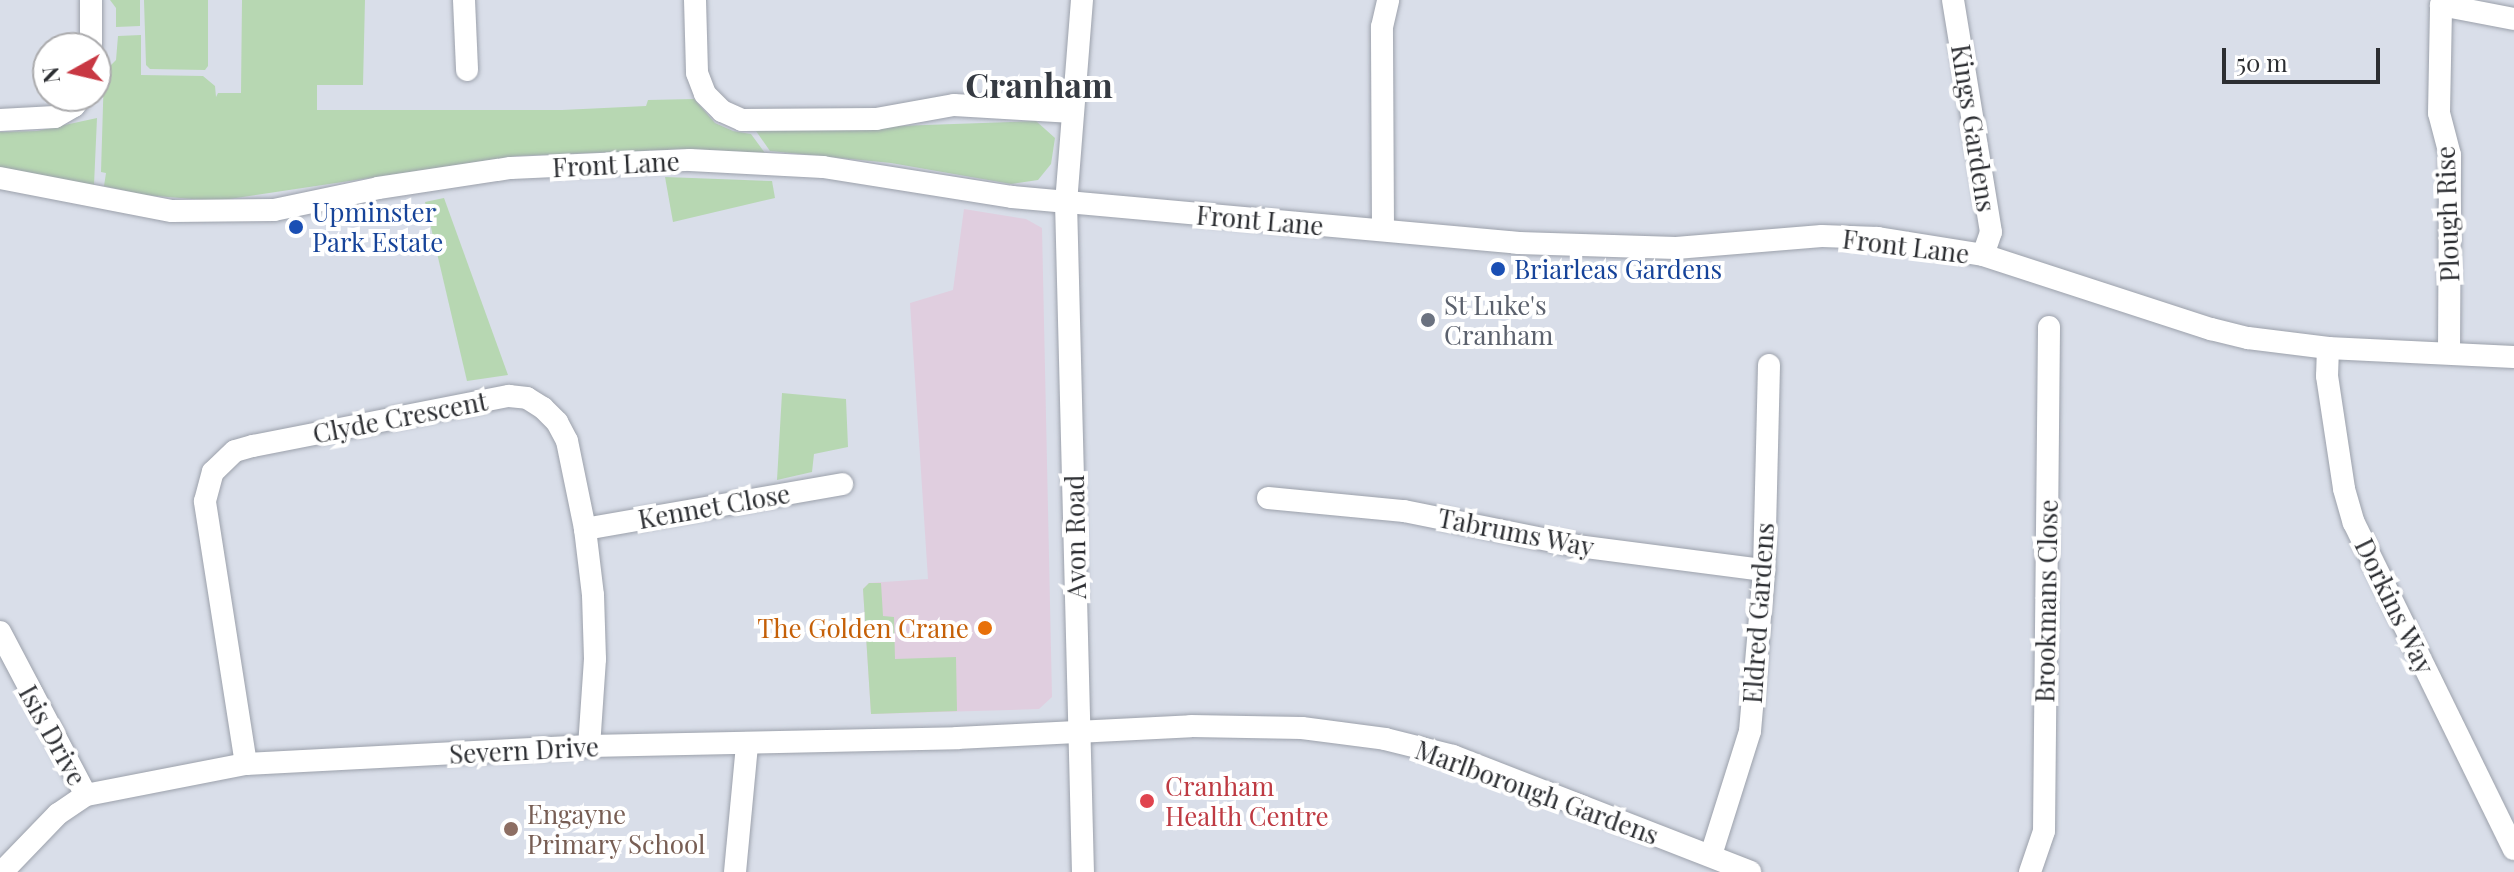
<!DOCTYPE html>
<html>
<head>
<meta charset="utf-8">
<style>
	body { margin:0 }
	#map { position:relative; width:2514px; height:872px; overflow:hidden; background:#d9dee9; font-family:"Playfair Display",serif }
	div>[style] { position:absolute }
	.commercial>* { inset:0; background:#e0cedf }
	.green>* { inset:0; background:#b7d7b2 }
	.roads { filter:drop-shadow(0 0 2px #9ca1ab) drop-shadow(0 0 2px #9ca1ab) }
	.minor>* { height:22px; margin:-11px; padding:0 11px; transform-origin:11px; border-radius:11px; background:#fff }
	.dots>* { width:22px; height:22px; translate:-50% -50%; box-sizing:border-box; border:4px solid #fff; border-radius:50% }
	span { translate:-50% -50%; white-space:nowrap; text-align:center; line-height:1.15; -webkit-text-stroke:8px #fff; paint-order:stroke }
	.street-label { font-size:26px; color:#2c2e32 }
	.transit-label { font-size:26px; color:#164399 }
	.left { translate:0 -50%; text-align:left }
	.worship-label { font-size:26px; color:#5b616d }
	.food-label { font-size:26px; color:#c56008 }
	.right { translate:-100% -50%; text-align:right }
	.health-label { font-size:26px; color:#be3a42 }
	.education-label { font-size:26px; color:#785e54 }
	.district-label { font-size:34px; color:#353a42; font-weight:700 }
	.north { position:absolute; left:32px; top:32px; width:80px; height:80px; box-sizing:border-box; background:#fff; border:2px solid #ababad; border-radius:50%; rotate:262deg; font-size:22px; font-weight:700; line-height:32px; text-align:center; color:#2c2e32 }
	.north::after { content:''; display:block; margin:auto; width:28px; height:36px; background:#c83843; clip-path:polygon(50% 0,100% 100%,50% 72%,0 100%) }
	.scale { position:absolute; left:2222px; top:48px; width:158px; height:36px; box-sizing:border-box; border:4px solid #2c2e32; border-top:0; padding-left:10px; font-size:24px; line-height:28px; white-space:nowrap; color:#2c2e32; -webkit-text-stroke:6px #fff; paint-order:stroke }
</style>
</head>
<body>
<div id="map">
	<div class="commercial">
		<i style="clip-path:polygon(964px 209px,1026px 219px,1042px 228px,1052px 697px,1039px 709px,871px 714px,863px 589px,869px 583px,928px 579px,910px 303px,953px 290px)"></i>
	</div>
	<div class="green">
		<i style="clip-path:polygon(110px 0,140px 0,140px 26px,116px 27px,116px 8px)"></i>
		<i style="clip-path:polygon(144px 0,208px 0,208px 66px,205px 70px,150px 69px,146px 65px)"></i>
		<i style="clip-path:polygon(242px 0,365px 0,363px 85px,317px 85px,317px 110px,562px 110px,646px 106px,648px 100px,694px 99px,715px 123px,733px 131px,751px 134px,765px 153px,688px 149px,517px 156px,216px 201px,144px 195px,104px 186px,106px 173px,101px 172px,104px 72px,116px 60px,118px 36px,141px 35px,141px 75px,203px 76px,215px 86px,216px 97px,218px 93px,241px 93px)"></i>
		<i style="clip-path:polygon(97px 118px,94px 185px,0 173px,0 132px,37px 131px)"></i>
		<i style="clip-path:polygon(1036px 121px,1055px 138px,1051px 164px,1038px 180px,1011px 184px,891px 163px,770px 151px,756px 131px)"></i>
		<i style="clip-path:polygon(665px 177px,772px 181px,775px 198px,673px 222px)"></i>
		<i style="clip-path:polygon(444px 198px,508px 375px,467px 381px,425px 202px)"></i>
		<i style="clip-path:polygon(782px 393px,846px 399px,848px 447px,814px 454px,812px 472px,777px 480px)"></i>
		<i style="clip-path:polygon(869px 583px,881px 583px,883px 616px,894px 617px,895px 659px,956px 657px,957px 711px,871px 714px,863px 589px)"></i>
	</div>
	<div class="roads">
		<div class="minor">
			<i style="left:464px;top:0;width:70px;rotate:87.5deg"></i>
			<i style="left:695px;top:0;width:73px;rotate:88.4deg"></i>
			<i style="left:697px;top:73px;width:22px;rotate:69deg"></i>
			<i style="left:705px;top:94px;width:24px;rotate:45deg"></i>
			<i style="left:722px;top:111px;width:22px;rotate:24deg"></i>
			<i style="left:742px;top:120px;width:134px;rotate:-0.4deg"></i>
			<i style="left:876px;top:119px;width:79px;rotate:-10.2deg"></i>
			<i style="left:954px;top:105px;width:119px;rotate:3.4deg"></i>
			<i style="left:1082px;top:0;width:203px;rotate:94.5deg"></i>
			<i style="left:1066px;top:202px;width:670px;rotate:88.55deg"></i>
			<i style="left:1953px;top:0;width:235px;rotate:80.7deg"></i>
			<i style="left:1991px;top:232px;width:24px;rotate:109deg"></i>
			<i style="left:91px;top:48px;width:48px;rotate:-90deg"></i>
			<i style="left:0;top:120px;width:55px;rotate:-3.1deg"></i>
			<i style="left:55px;top:117px;width:22px;rotate:-30deg"></i>
			<i style="left:74px;top:106px;width:13px;rotate:-51deg"></i>
			<i style="left:0;top:178px;width:175px;rotate:10.9deg"></i>
			<i style="left:172px;top:211px;width:102px;rotate:-0.6deg"></i>
			<i style="left:274px;top:210px;width:106px;rotate:-11.9deg"></i>
			<i style="left:378px;top:188px;width:134px;rotate:-8.6deg"></i>
			<i style="left:511px;top:168px;width:179px;rotate:-2.6deg"></i>
			<i style="left:690px;top:160px;width:133px;rotate:3deg"></i>
			<i style="left:823px;top:167px;width:191px;rotate:9deg"></i>
			<i style="left:1012px;top:197px;width:509px;rotate:5.18deg"></i>
			<i style="left:1519px;top:243px;width:157px;rotate:1.8deg"></i>
			<i style="left:1676px;top:248px;width:146px;rotate:-4.7deg"></i>
			<i style="left:1822px;top:236px;width:56px;rotate:2deg"></i>
			<i style="left:1878px;top:238px;width:106px;rotate:9.2deg"></i>
			<i style="left:1983px;top:255px;width:240px;rotate:18deg"></i>
			<i style="left:2211px;top:329px;width:38px;rotate:14deg"></i>
			<i style="left:2248px;top:338px;width:81px;rotate:7.1deg"></i>
			<i style="left:2328px;top:348px;width:186px;rotate:2.8deg"></i>
			<i style="left:1383px;top:230px;width:203px;rotate:-90.3deg"></i>
			<i style="left:1382px;top:27px;width:28px;rotate:-77deg"></i>
			<i style="left:2328px;top:348px;width:28px;rotate:92deg"></i>
			<i style="left:2327px;top:376px;width:114px;rotate:81.4deg"></i>
			<i style="left:2344px;top:489px;width:35px;rotate:74deg"></i>
			<i style="left:2354px;top:523px;width:363px;rotate:63.9deg"></i>
			<i style="left:2449px;top:353px;width:198px;rotate:-89.7deg"></i>
			<i style="left:2450px;top:155px;width:43px;rotate:-104.7deg"></i>
			<i style="left:2439px;top:113px;width:108px;rotate:-88.9deg"></i>
			<i style="left:2441px;top:5px;width:74px;rotate:10.9deg"></i>
			<i style="left:1268px;top:498px;width:137px;rotate:5.5deg"></i>
			<i style="left:1404px;top:511px;width:177px;rotate:11.4deg"></i>
			<i style="left:1578px;top:546px;width:188px;rotate:7.4deg"></i>
			<i style="left:585px;top:529px;width:261px;rotate:-9.9deg"></i>
			<i style="left:0;top:632px;width:184px;rotate:62.2deg"></i>
			<i style="left:246px;top:764px;width:266px;rotate:-98.9deg"></i>
			<i style="left:205px;top:501px;width:30px;rotate:-75deg"></i>
			<i style="left:213px;top:472px;width:30px;rotate:-44deg"></i>
			<i style="left:235px;top:451px;width:19px;rotate:-16deg"></i>
			<i style="left:253px;top:446px;width:261px;rotate:-11.1deg"></i>
			<i style="left:509px;top:396px;width:18px;rotate:6deg"></i>
			<i style="left:527px;top:398px;width:19px;rotate:32deg"></i>
			<i style="left:543px;top:408px;width:20px;rotate:45deg"></i>
			<i style="left:557px;top:422px;width:21px;rotate:62deg"></i>
			<i style="left:567px;top:441px;width:90px;rotate:78.4deg"></i>
			<i style="left:585px;top:529px;width:66px;rotate:83.1deg"></i>
			<i style="left:593px;top:595px;width:64px;rotate:88.2deg"></i>
			<i style="left:595px;top:659px;width:87px;rotate:93.9deg"></i>
			<i style="left:1711px;top:855px;width:130px;rotate:-72.5deg"></i>
			<i style="left:1750px;top:731px;width:162px;rotate:-85deg"></i>
			<i style="left:1764px;top:570px;width:205px;rotate:-88.6deg"></i>
			<i style="left:2px;top:872px;width:81px;rotate:-46deg"></i>
			<i style="left:58px;top:814px;width:34px;rotate:-34deg"></i>
			<i style="left:86px;top:795px;width:163px;rotate:-11deg"></i>
			<i style="left:246px;top:764px;width:343px;rotate:-3deg"></i>
			<i style="left:589px;top:746px;width:368px;rotate:-1.2deg"></i>
			<i style="left:957px;top:738px;width:234px;rotate:-2.9deg"></i>
			<i style="left:1191px;top:726px;width:111px;rotate:1deg"></i>
			<i style="left:1302px;top:728px;width:84px;rotate:7.5deg"></i>
			<i style="left:1385px;top:739px;width:70px;rotate:14deg"></i>
			<i style="left:1453px;top:756px;width:319px;rotate:21.3deg"></i>
			<i style="left:735px;top:872px;width:129px;rotate:-84.6deg"></i>
			<i style="left:2030px;top:872px;width:43px;rotate:-71.1deg"></i>
			<i style="left:2044px;top:831px;width:504px;rotate:-89.43deg"></i>
		</div>
	</div>
	<div class="dots">
		<i style="left:296px;top:227px;background:#1a4fb4"></i>
		<i style="left:1498px;top:269px;background:#1a4fb4"></i>
		<i style="left:1428px;top:320px;background:#6b7280"></i>
		<i style="left:985px;top:628px;background:#e8710a"></i>
		<i style="left:1147px;top:801px;background:#e0444e"></i>
		<i style="left:511px;top:829px;background:#8d6e63"></i>
	</div>
	<div class="street-label">
		<span style="left:1974px;top:128px;rotate:81deg">Kings Gardens</span>
		<span style="left:616px;top:164px;rotate:-3deg">Front Lane</span>
		<span style="left:2447px;top:214px;rotate:-92deg">Plough Rise</span>
		<span style="left:1260px;top:220px;rotate:5deg">Front Lane</span>
		<span style="left:1906px;top:246px;rotate:7deg">Front Lane</span>
		<span style="left:400px;top:417px;rotate:-11deg">Clyde Crescent</span>
		<span style="left:714px;top:506px;rotate:-10deg">Kennet Close</span>
		<span style="left:1516px;top:532px;rotate:11deg">Tabrums Way</span>
		<span style="left:1075px;top:537px;rotate:-91deg">Avon Road</span>
		<span style="left:2046px;top:601px;rotate:-89deg">Brookmans Close</span>
		<span style="left:2395px;top:606px;rotate:64deg">Dorkins Way</span>
		<span style="left:1758px;top:613px;rotate:-86deg">Eldred Gardens</span>
		<span style="left:53px;top:735px;rotate:61deg">Isis Drive</span>
		<span style="left:524px;top:750px;rotate:-3deg">Severn Drive</span>
		<span style="left:1537px;top:792px;rotate:20deg">Marlborough Gardens</span>
	</div>
	<div class="transit-label">
		<span class="left" style="left:312px;top:227px">Upminster<br>Park Estate</span>
		<span class="left" style="left:1514px;top:269px">Briarleas Gardens</span>
	</div>
	<div class="worship-label">
		<span class="left" style="left:1444px;top:320px">St Luke's<br>Cranham</span>
	</div>
	<div class="food-label">
		<span class="right" style="left:969px;top:628px">The Golden Crane</span>
	</div>
	<div class="health-label">
		<span class="left" style="left:1165px;top:801px">Cranham<br>Health Centre</span>
	</div>
	<div class="education-label">
		<span class="left" style="left:527px;top:829px">Engayne<br>Primary School</span>
	</div>
	<div class="district-label">
		<span style="left:1039px;top:85px">Cranham</span>
	</div>
	<div class="north">N</div>
	<div class="scale">50 m</div>
</div>
</body>
</html>
